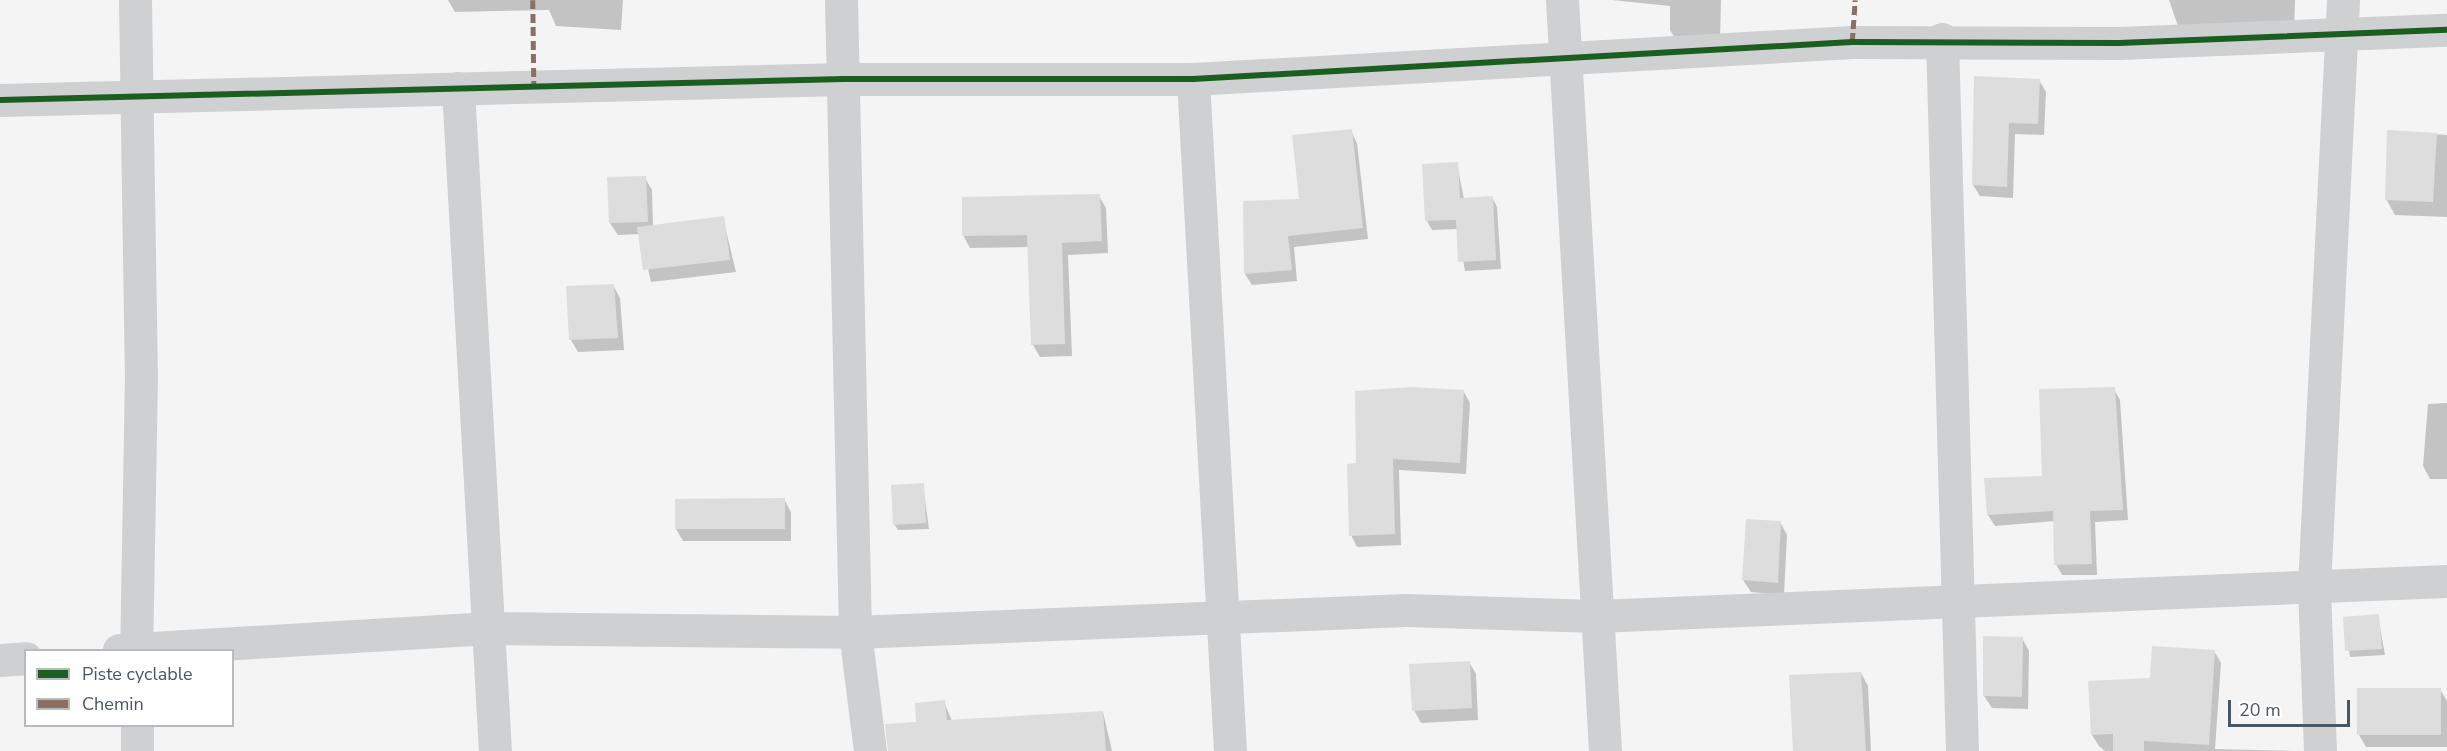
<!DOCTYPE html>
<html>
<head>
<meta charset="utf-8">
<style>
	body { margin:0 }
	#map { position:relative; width:2447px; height:751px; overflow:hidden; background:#f4f4f4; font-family:"Nunito Sans",sans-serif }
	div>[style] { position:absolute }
	.shadow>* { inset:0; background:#0003 }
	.building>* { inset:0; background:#ddddde }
	.street>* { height:33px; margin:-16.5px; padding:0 16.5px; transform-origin:16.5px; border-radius:16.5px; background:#ced0d2 }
	.quiet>* { height:4.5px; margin-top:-2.25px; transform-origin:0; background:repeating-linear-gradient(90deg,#8d6e63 0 9px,transparent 0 13.5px) }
	.cycleway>* { height:6px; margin:-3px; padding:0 3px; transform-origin:3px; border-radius:3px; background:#1b5e20 }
	span { translate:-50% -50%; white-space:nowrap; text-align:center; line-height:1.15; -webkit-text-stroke:4.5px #fff; paint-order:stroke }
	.legend { position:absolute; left:24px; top:649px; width:210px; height:78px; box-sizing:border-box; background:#fff; border:2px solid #b7bbc0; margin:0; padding:8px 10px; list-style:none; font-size:18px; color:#4a5661 }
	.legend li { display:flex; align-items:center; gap:12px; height:30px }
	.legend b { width:30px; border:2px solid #b7bbc0 }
	.scale { position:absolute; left:2228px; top:700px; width:122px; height:27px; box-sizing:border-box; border:3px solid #4a5661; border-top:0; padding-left:8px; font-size:18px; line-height:21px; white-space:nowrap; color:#4a5661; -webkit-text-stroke:4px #fff; paint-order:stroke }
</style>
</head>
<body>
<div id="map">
	<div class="shadow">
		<i style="clip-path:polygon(448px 0,623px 0,621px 30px,556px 26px,549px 10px,455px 12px)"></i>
		<i style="clip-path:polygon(1612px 0,1721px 0,1720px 42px,1677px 42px,1670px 30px,1670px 6px)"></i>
		<i style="clip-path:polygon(2169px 0,2295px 0,2294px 34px,2179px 29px)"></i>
		<i style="clip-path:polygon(1975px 77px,2039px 80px,2046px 92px,2044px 135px,2015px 134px,2013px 198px,1980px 196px,1973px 185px)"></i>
		<i style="clip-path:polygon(1351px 131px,1357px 143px,1368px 239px,1294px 247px,1297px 281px,1252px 285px,1245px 274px)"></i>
		<i style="clip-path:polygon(2389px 131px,2447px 135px,2447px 217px,2395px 215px,2386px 199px)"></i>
		<i style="clip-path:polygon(1457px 164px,1464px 199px,1492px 197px,1497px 207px,1501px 269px,1465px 271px,1458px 229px,1432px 230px,1427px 221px)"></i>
		<i style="clip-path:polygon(645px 178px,652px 190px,653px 226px,723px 218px,736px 272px,651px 282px,640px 234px,618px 235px,610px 223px)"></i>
		<i style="clip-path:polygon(1099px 196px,1106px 208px,1108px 253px,1068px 255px,1072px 356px,1040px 357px,1033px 345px,1029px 247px,970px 248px,963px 235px)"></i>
		<i style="clip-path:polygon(613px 285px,620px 298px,624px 350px,578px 352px,571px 340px)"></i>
		<i style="clip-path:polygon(2114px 389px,2120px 400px,2128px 520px,2095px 522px,2097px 575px,2062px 575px,2056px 564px,2055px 521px,1995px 526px,1988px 515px,2043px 477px)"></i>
		<i style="clip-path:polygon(1464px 392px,1470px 403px,1466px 474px,1399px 470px,1401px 545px,1357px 547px,1351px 535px,1357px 465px)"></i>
		<i style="clip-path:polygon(2447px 403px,2447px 479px,2430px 479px,2423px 466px,2428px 404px)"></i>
		<i style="clip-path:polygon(923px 485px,929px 529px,898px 530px,894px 524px)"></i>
		<i style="clip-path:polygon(784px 499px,791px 512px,791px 541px,683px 541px,676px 529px)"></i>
		<i style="clip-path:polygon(1780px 522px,1787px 535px,1784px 595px,1751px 592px,1743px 580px)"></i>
		<i style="clip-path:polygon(2378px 616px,2385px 655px,2350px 657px,2345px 618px)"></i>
		<i style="clip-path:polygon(2022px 638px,2029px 651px,2028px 709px,1992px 708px,1984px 696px)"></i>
		<i style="clip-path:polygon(2214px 651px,2221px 663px,2215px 749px,2293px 751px,2105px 751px,2099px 746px,2092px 735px,2089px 682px,2152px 679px)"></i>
		<i style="clip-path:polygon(1469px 662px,1476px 674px,1478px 720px,1421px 723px,1414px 710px)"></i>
		<i style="clip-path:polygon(1861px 673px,1868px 686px,1871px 751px,1795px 751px)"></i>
		<i style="clip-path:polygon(2440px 689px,2447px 701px,2447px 747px,2366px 747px,2359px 735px)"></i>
		<i style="clip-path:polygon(944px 702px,952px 721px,1103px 712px,1112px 751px,920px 751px)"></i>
	</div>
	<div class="building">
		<i style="clip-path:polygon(1974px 76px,2040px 79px,2038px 124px,2009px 123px,2007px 187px,1972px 185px)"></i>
		<i style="clip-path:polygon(1352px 129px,1363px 228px,1288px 236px,1292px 270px,1244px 274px,1243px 201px,1299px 199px,1292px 135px)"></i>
		<i style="clip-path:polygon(2387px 130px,2437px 133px,2433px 202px,2385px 200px)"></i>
		<i style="clip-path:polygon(1458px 162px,1460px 198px,1493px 196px,1496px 260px,1458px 262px,1456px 220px,1425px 221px,1422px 164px)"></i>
		<i style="clip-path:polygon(646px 176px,648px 222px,609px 223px,607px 177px)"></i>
		<i style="clip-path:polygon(1100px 194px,1102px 241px,1062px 243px,1065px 344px,1031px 345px,1027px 235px,962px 236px,962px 197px)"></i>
		<i style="clip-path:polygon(724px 216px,730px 260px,643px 270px,637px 227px)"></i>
		<i style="clip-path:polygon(614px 284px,618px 338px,569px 340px,566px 286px)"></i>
		<i style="clip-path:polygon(1411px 387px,1464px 390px,1460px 463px,1393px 459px,1395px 534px,1349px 536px,1347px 464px,1356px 463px,1355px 391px)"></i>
		<i style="clip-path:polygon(2115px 387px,2123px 510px,2090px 511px,2092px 564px,2054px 565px,2053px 511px,1987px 515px,1984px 478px,2042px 476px,2039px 389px)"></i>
		<i style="clip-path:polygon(924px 483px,926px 523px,893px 525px,891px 485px)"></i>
		<i style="clip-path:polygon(785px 498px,785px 529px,675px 529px,675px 499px)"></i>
		<i style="clip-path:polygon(1746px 519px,1781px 521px,1778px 583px,1742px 580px)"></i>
		<i style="clip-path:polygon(2379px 614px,2382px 649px,2345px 651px,2343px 617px)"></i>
		<i style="clip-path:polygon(1983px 636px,2023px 637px,2022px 697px,1983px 696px)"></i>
		<i style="clip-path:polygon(2152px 646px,2215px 650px,2209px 745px,2144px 741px,2144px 751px,2113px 751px,2113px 734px,2091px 735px,2088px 681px,2150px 678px)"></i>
		<i style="clip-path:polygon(1470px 661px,1472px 708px,1412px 711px,1409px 664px)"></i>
		<i style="clip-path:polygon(1861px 672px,1866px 751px,1793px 751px,1789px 675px)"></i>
		<i style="clip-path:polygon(2357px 688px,2441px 688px,2441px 735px,2357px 735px)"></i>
		<i style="clip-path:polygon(945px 700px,947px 720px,1103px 711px,1106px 751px,888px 751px,885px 724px,916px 722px,915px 703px)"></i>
	</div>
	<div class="street">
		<i style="left:135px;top:0;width:374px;rotate:89.1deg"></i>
		<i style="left:141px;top:374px;width:276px;rotate:91deg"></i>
		<i style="left:841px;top:0;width:632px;rotate:88.73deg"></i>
		<i style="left:855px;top:632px;width:120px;rotate:82.8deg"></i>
		<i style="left:1562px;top:0;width:752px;rotate:86.72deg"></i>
		<i style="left:1942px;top:39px;width:712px;rotate:88.39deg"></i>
		<i style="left:1193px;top:79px;width:673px;rotate:86.85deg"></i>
		<i style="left:458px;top:88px;width:664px;rotate:86.81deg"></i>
		<i style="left:0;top:100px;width:844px;rotate:-1.43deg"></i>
		<i style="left:844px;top:79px;width:349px"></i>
		<i style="left:1193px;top:79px;width:660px;rotate:-3.21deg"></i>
		<i style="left:1852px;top:42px;width:267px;rotate:0.2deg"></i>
		<i style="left:2119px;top:43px;width:328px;rotate:-2.3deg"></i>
		<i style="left:119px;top:650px;width:367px;rotate:-3.4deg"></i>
		<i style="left:485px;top:628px;width:370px;rotate:0.6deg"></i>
		<i style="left:855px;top:632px;width:551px;rotate:-2.29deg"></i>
		<i style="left:1406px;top:610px;width:190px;rotate:1.8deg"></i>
		<i style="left:1596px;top:616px;width:852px;rotate:-2.36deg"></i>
		<i style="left:0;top:660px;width:26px;rotate:-4deg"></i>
		<i style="left:137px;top:726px;width:25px;rotate:90deg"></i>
		<i style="left:2320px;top:751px;width:164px;rotate:-92.1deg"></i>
		<i style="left:2314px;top:587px;width:588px;rotate:-87.17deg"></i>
	</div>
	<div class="quiet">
		<i style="left:533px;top:0;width:86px;rotate:89.3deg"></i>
		<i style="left:1852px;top:42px;width:42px;rotate:-85.9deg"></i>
	</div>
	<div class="cycleway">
		<i style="left:0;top:100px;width:844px;rotate:-1.43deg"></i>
		<i style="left:844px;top:79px;width:349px"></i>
		<i style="left:1193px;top:79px;width:660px;rotate:-3.21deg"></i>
		<i style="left:1852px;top:42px;width:267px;rotate:0.2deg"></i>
		<i style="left:2119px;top:43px;width:328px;rotate:-2.3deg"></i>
	</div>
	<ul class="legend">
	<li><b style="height:8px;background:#1b5e20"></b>Piste cyclable</li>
	<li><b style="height:8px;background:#8d6e63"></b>Chemin</li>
	</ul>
	<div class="scale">20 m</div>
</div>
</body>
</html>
